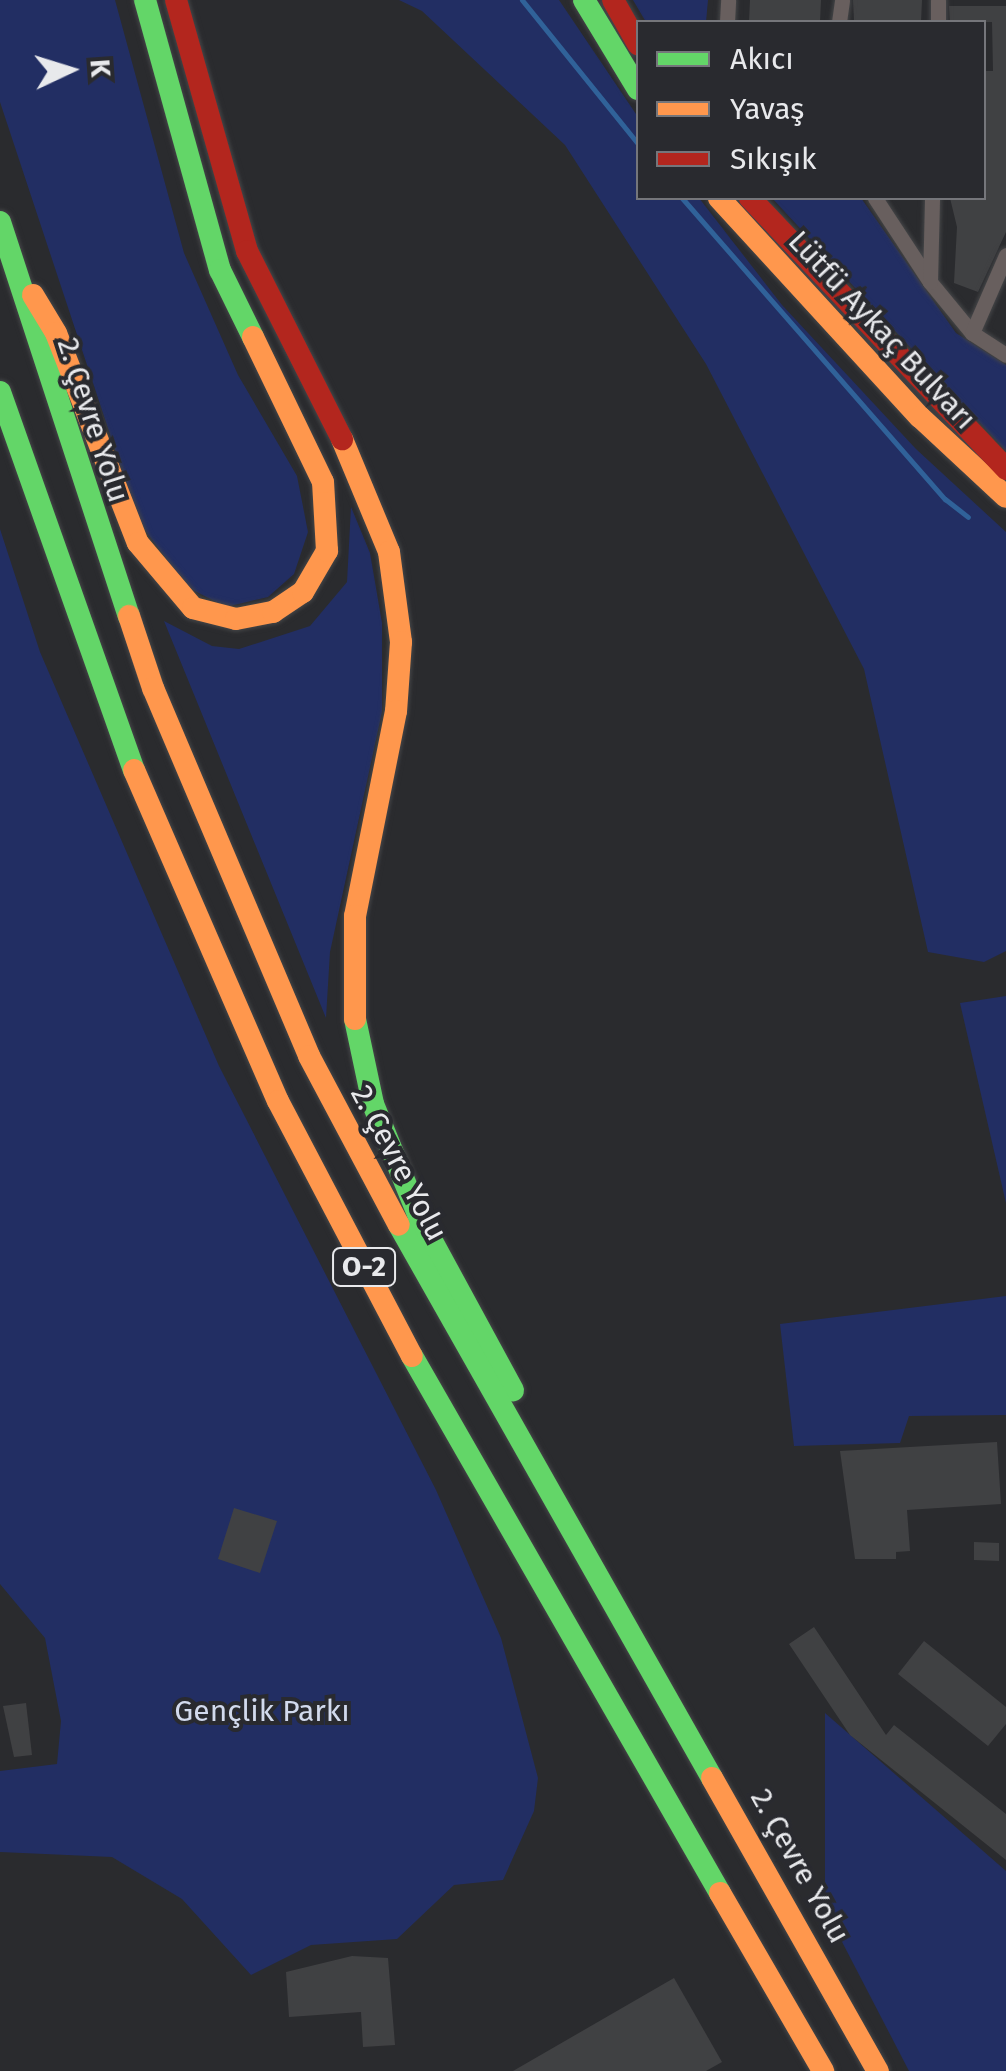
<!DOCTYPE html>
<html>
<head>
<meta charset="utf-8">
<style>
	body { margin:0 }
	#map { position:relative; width:1006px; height:2071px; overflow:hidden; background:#2a2b2e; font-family:"Fira Sans",sans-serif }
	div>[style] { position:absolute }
	.green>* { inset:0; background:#222e63 }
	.stream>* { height:5px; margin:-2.5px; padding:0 2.5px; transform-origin:2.5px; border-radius:2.5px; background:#306299 }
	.building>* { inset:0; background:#404143 }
	.roads { filter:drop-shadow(0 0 2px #454648) drop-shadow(0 0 2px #454648) }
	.street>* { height:15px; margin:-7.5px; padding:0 7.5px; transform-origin:7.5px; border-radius:7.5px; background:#685f5e }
	.fast>* { height:22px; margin:-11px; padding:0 11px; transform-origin:11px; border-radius:11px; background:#63d668 }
	.slow>* { height:22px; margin:-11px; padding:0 11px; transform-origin:11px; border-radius:11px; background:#ff974d }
	.jam>* { height:22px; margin:-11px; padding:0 11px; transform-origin:11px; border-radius:11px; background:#b3261e }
	span { translate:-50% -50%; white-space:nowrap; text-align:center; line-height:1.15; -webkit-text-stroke:8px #292a2f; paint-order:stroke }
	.shield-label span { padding:2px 8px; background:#292a2f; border:2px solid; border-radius:8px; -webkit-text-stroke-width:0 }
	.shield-label { font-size:28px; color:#e8e9ec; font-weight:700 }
	.street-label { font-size:30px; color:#e8e9ec }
	.park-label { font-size:30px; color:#d2daed }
	.legend { position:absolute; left:636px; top:20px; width:350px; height:180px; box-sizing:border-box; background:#292a2f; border:2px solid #75767b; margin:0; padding:12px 18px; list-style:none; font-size:30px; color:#e8e9ec }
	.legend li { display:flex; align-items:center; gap:20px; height:50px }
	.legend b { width:50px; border:2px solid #75767b }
	.north { position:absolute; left:20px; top:20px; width:100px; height:100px; -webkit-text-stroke:8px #292a2f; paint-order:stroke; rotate:86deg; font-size:28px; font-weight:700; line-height:40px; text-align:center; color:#e8e9ec }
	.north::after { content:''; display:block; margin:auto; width:35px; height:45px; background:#e8e9ec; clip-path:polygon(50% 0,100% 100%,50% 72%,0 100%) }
</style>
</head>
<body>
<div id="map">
	<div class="green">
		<i style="clip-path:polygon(0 0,115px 0,184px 253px,238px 375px,297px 476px,308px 532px,294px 574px,268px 597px,226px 607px,187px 587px,139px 522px,0 102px)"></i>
		<i style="clip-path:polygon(399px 0,559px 0,638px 117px,638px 198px,699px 198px,782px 305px,916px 449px,1006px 532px,1006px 951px,984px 962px,928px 952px,864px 669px,706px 364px,565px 145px,422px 11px)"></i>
		<i style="clip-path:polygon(633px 0,708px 0,706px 22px,646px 22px)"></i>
		<i style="clip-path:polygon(772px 198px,861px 198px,956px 333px,1006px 365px,1006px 451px)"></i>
		<i style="clip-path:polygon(351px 507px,370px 553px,382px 623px,382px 712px,330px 952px,326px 1018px,164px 621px,212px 646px,239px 649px,310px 626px,347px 582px)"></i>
		<i style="clip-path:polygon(0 529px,40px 652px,219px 1066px,436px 1490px,501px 1638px,538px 1778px,534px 1811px,503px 1880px,454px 1885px,397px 1939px,311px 1945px,251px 1975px,182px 1899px,112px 1857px,0 1852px,0 1771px,57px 1764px,61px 1721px,45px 1638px,0 1584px)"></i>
		<i style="clip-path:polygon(1006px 996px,1006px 1203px,960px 1003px)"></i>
		<i style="clip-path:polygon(1006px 1296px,1006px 1415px,909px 1416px,900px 1443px,794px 1446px,780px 1324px)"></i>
		<i style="clip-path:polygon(825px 1713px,1006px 1871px,1006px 2071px,909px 2071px,825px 1909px)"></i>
	</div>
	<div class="stream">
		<i style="left:522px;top:0;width:185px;rotate:51.1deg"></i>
		<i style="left:682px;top:198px;width:400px;rotate:48.9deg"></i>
		<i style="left:945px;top:499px;width:29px;rotate:38deg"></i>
	</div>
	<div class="building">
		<i style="clip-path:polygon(750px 0,821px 0,820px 22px,749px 22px)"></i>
		<i style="clip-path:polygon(853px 0,922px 0,921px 22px,854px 21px)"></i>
		<i style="clip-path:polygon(949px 6px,1006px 6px,1006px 232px,978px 292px,954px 283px,957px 227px,950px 198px,984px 198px,984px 71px,993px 71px,992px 22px,950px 22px)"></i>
		<i style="clip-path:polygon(997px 1442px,1001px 1504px,907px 1510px,910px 1551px,896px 1552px,896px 1559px,855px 1559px,840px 1451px)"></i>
		<i style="clip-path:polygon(234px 1508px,277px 1521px,260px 1573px,218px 1559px)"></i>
		<i style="clip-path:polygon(974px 1542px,999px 1543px,999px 1561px,974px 1560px)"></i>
		<i style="clip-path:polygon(814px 1627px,886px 1735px,894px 1725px,1006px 1814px,1006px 1860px,850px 1735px,789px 1644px)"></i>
		<i style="clip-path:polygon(924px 1641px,1006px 1707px,1006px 1724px,988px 1746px,898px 1674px)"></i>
		<i style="clip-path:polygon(26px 1703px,32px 1755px,14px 1757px,3px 1706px)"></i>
		<i style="clip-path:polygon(352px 1956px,388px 1958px,395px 2045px,363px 2047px,361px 2012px,289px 2017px,286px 1972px)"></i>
		<i style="clip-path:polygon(674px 1978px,722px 2062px,706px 2071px,513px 2071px)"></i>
	</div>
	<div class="roads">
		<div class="street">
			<i style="left:727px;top:22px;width:22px;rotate:-87deg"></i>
			<i style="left:839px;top:22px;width:22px;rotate:-82deg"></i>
			<i style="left:938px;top:22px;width:22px;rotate:-90deg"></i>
			<i style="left:875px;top:198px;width:100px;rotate:56.8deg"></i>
			<i style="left:930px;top:282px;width:66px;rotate:50.5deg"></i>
			<i style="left:972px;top:333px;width:40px;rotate:32.9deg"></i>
			<i style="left:930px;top:282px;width:84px;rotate:-88.6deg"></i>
			<i style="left:972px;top:333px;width:85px;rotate:-66.4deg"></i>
		</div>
		<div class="fast">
			<i style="left:145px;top:0;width:280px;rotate:74.5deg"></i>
			<i style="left:220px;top:270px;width:75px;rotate:63.8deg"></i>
			<i style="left:584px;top:0;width:104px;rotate:58.8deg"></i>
			<i style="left:0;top:222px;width:415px;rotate:71.9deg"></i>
			<i style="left:0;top:392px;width:401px;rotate:70.5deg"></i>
			<i style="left:355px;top:1019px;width:87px;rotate:78deg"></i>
			<i style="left:373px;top:1104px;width:124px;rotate:67.8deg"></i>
			<i style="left:420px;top:1219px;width:195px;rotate:61.5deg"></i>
			<i style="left:399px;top:1225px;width:635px;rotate:60.49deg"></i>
			<i style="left:412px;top:1356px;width:619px;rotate:60.16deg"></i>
		</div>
		<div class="slow">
			<i style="left:719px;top:198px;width:297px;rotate:47.5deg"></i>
			<i style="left:920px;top:417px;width:117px;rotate:42.9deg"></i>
			<i style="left:33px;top:295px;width:44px;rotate:58.8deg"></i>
			<i style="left:56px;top:333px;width:225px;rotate:68.7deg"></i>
			<i style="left:138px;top:543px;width:85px;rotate:49.8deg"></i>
			<i style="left:193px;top:608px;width:44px;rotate:14.3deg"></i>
			<i style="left:236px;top:619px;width:38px;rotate:-11deg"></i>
			<i style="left:273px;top:612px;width:36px;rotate:-34deg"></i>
			<i style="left:303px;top:592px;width:48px;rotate:-59.7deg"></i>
			<i style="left:327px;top:551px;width:69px;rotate:-93.3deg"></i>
			<i style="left:323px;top:482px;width:161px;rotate:-115.8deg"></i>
			<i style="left:342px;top:439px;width:122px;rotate:67.4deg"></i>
			<i style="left:389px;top:552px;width:91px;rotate:82.4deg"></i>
			<i style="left:401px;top:642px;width:69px;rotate:94.1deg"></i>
			<i style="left:396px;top:711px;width:209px;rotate:101.3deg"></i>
			<i style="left:355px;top:916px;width:103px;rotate:90deg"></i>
			<i style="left:129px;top:616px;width:76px;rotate:71.6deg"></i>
			<i style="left:153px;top:688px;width:400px;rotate:67deg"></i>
			<i style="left:309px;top:1056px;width:191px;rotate:62deg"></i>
			<i style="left:134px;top:770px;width:361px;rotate:66.5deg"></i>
			<i style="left:278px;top:1101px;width:288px;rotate:62.3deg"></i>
			<i style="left:712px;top:1778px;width:337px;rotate:60.5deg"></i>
			<i style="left:720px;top:1893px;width:206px;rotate:59.9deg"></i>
		</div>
		<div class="jam">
			<i style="left:176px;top:0;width:261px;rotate:74.2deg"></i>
			<i style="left:247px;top:251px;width:211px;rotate:63.2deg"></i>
			<i style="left:613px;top:0;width:51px;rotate:60.4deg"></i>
			<i style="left:750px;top:198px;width:373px;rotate:46.6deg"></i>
		</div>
	</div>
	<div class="shield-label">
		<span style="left:364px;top:1267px">O-2</span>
	</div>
	<div class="street-label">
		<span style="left:882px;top:330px;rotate:47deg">Lütfü Aykaç Bulvarı</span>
		<span style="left:93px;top:420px;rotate:72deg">2. Çevre Yolu</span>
		<span style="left:399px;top:1163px;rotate:62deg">2. Çevre Yolu</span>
		<span style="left:800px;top:1866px;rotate:61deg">2. Çevre Yolu</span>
	</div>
	<div class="park-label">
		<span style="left:262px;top:1711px">Gençlik Parkı</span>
	</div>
	<ul class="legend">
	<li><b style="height:12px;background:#63d668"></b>Akıcı</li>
	<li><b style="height:12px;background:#ff974d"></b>Yavaş</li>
	<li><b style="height:12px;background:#b3261e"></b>Sıkışık</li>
	</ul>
	<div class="north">K</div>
</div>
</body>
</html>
